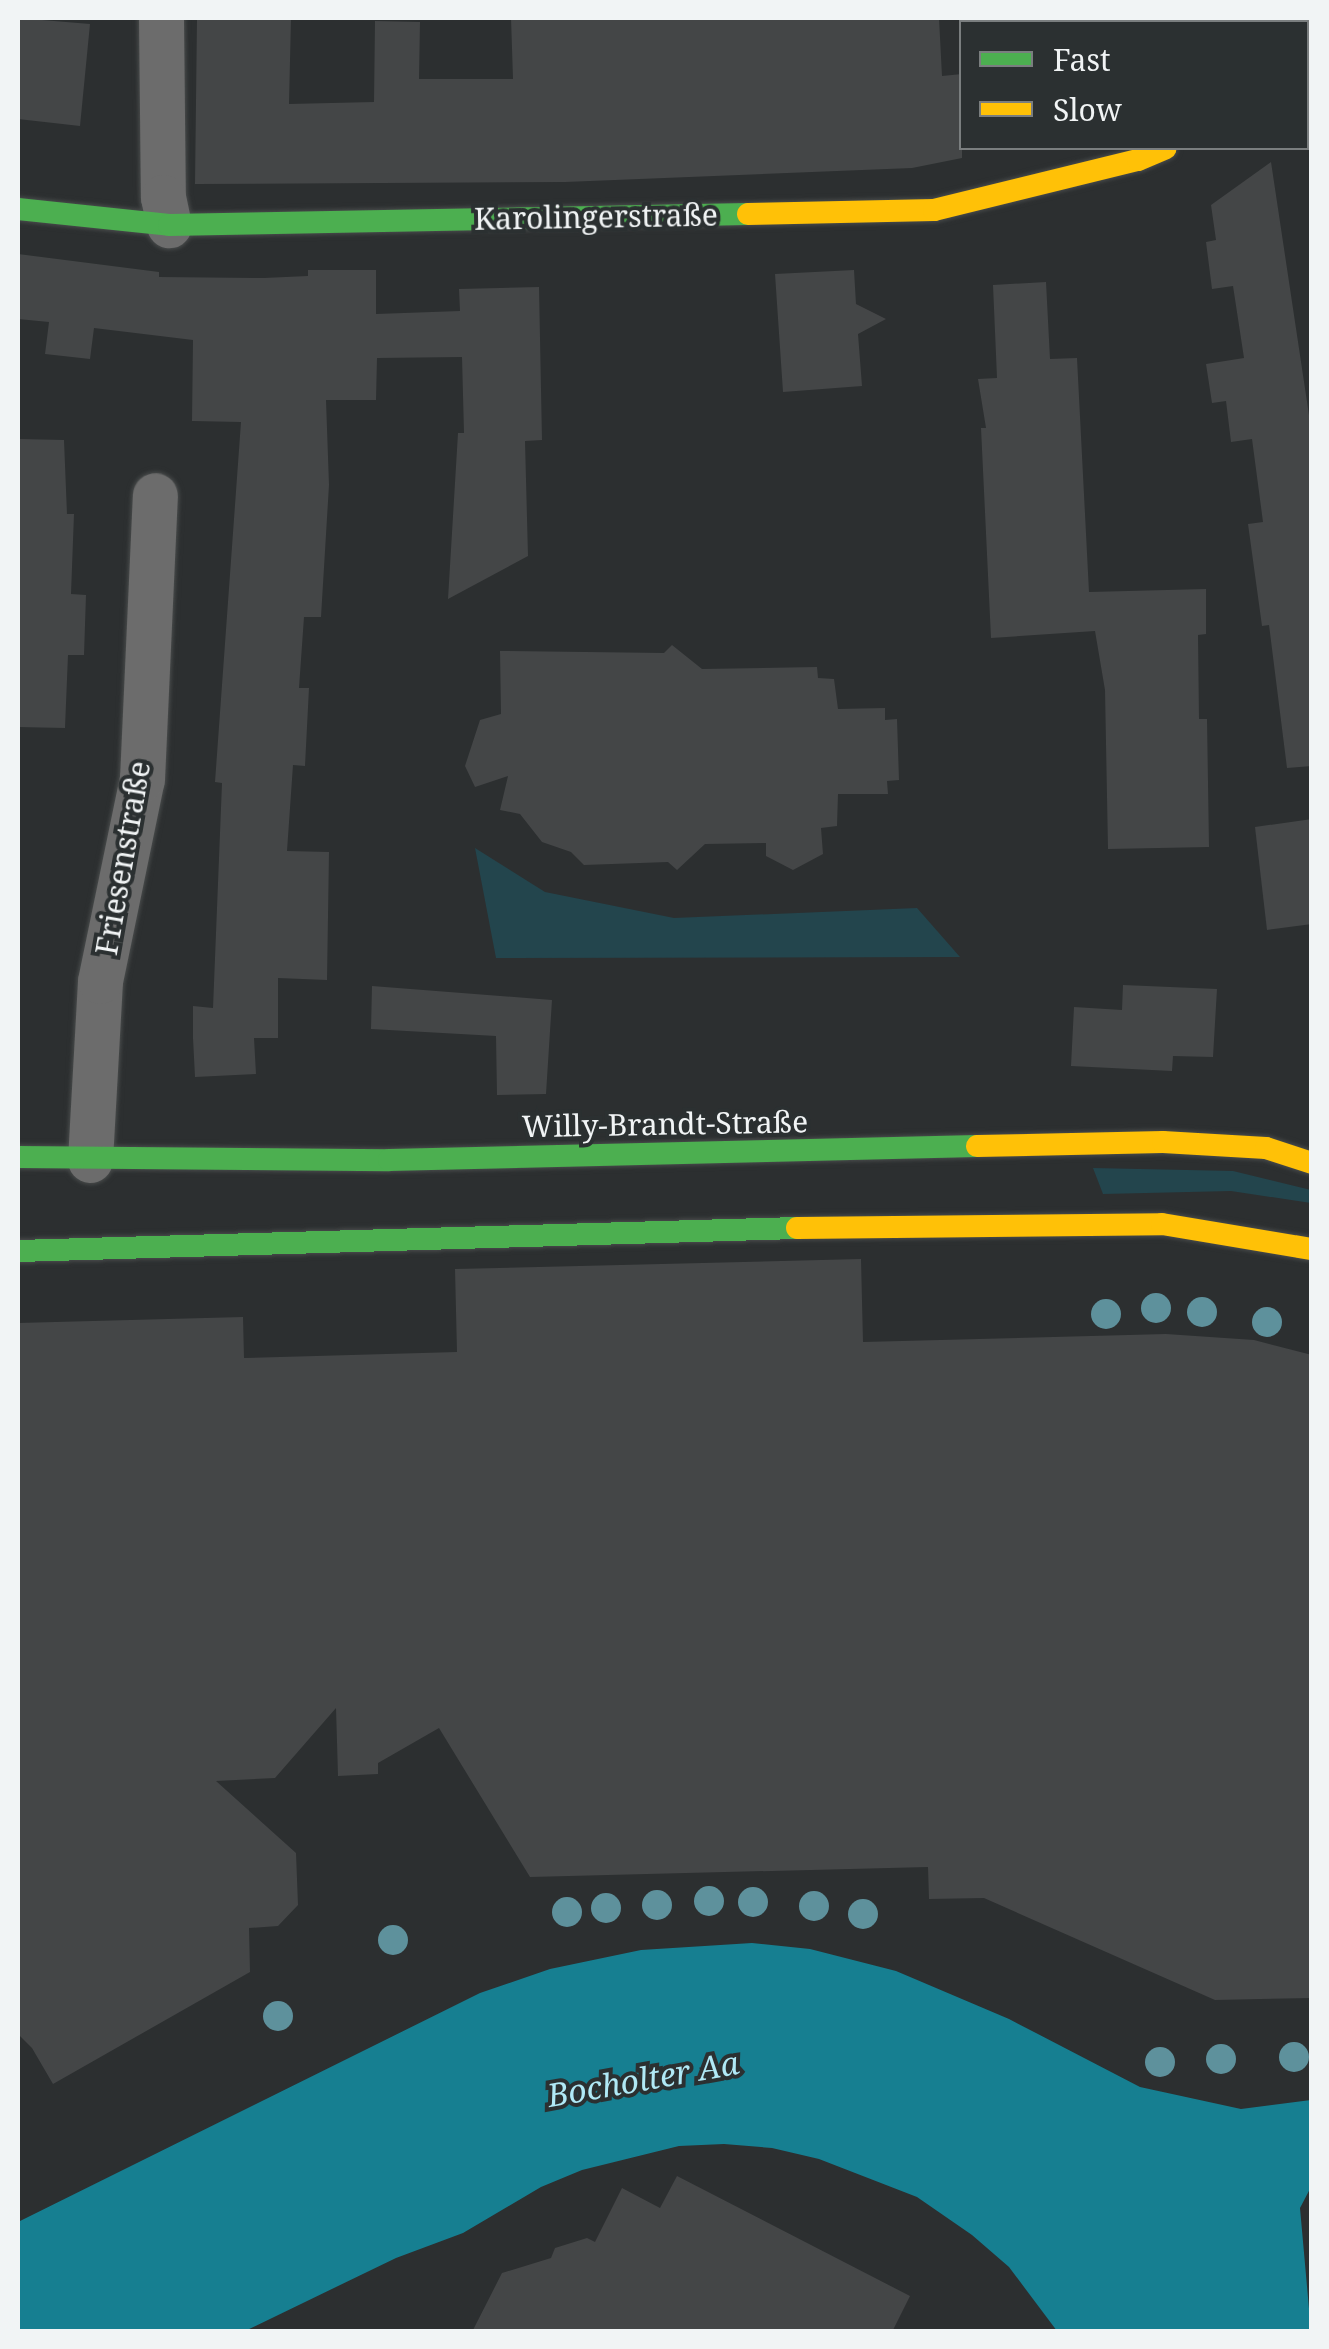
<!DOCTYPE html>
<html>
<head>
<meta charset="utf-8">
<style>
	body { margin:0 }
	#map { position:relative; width:1329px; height:2349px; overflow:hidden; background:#2c2f30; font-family:"Noto Serif",serif }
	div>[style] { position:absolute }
	.green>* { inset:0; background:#23454d }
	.water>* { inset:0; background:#167f91 }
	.building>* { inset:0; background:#444647 }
	.roads { filter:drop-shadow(0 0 2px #484b4b) drop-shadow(0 0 2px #484b4b) }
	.street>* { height:45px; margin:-22.5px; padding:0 22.5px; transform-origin:22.5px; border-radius:22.5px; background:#6c6c6c }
	.fast>* { height:22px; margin:-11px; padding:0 11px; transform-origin:11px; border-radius:11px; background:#4caf50 }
	.slow>* { height:22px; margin:-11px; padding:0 11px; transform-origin:11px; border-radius:11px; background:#ffc107 }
	.trees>* { width:30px; height:30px; margin:-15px; border-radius:50%; background:#5e919c }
	span { translate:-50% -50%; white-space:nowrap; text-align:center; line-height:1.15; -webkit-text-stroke:8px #2b3031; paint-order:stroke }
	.street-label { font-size:30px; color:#f1f4f5 }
	.water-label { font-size:32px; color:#b0e9f6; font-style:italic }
	.frame { position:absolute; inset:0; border:20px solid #f1f4f5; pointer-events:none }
	.legend { position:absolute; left:959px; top:20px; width:350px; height:130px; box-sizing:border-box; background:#2b3031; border:2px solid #7a7e7f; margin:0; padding:12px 18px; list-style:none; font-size:30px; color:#f1f4f5 }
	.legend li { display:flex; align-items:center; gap:20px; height:50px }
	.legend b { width:50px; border:2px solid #7a7e7f }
</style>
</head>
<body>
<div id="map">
	<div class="green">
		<i style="clip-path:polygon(475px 848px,545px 892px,674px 918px,917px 908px,960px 957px,496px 958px)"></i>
		<i style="clip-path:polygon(1093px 1168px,1233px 1171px,1311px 1190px,1311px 1203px,1231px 1191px,1103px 1194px)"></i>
	</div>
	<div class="water">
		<i style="clip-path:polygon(752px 1943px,810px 1949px,896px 1971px,1009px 2019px,1140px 2087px,1241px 2109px,1311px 2100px,1311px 2187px,1300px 2208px,1311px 2331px,1057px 2331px,1009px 2267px,972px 2235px,917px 2197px,819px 2159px,772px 2148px,724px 2144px,679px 2146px,582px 2170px,541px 2187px,463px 2233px,396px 2258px,245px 2331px,18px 2331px,18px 2222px,480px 1993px,550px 1969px,641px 1950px)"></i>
	</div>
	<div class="building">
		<i style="clip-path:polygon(18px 18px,90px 24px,80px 126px,18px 119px)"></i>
		<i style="clip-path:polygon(197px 18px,291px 18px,289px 104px,374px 102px,375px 21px,420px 22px,419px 79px,513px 79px,511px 18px,939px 18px,942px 76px,962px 74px,962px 158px,912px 168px,565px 182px,195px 184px)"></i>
		<i style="clip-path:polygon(1271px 162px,1312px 435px,1312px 766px,1287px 768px,1269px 625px,1262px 626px,1248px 524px,1263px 522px,1252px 439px,1231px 442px,1226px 401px,1212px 403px,1206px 364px,1244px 358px,1233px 286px,1212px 289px,1206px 242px,1216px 240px,1211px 205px)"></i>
		<i style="clip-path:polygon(18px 254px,159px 272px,159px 277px,264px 278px,308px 276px,308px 270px,376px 270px,376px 314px,460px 311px,459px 289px,539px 287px,542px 440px,525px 441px,528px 556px,448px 599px,458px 433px,464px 433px,462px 357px,377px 358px,376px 400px,326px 400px,329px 485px,321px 617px,304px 617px,299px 688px,309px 688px,305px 766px,293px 765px,287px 851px,329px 852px,327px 980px,278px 978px,278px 1038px,254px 1038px,256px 1074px,195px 1077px,193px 1038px,193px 1006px,213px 1008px,222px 783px,215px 782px,241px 422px,192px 421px,193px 340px,94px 328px,90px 359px,45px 354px,49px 322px,18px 319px)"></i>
		<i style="clip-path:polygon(854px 270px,856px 304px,886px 319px,858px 334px,862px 386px,783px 392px,775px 274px)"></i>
		<i style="clip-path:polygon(1046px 282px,1050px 359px,1077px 358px,1089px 592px,1206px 589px,1206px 634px,1198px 635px,1199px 719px,1207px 719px,1209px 847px,1108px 849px,1105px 690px,1095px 631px,991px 638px,981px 428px,986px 428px,978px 379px,997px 378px,993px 285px)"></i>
		<i style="clip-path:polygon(18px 439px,64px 440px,67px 514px,74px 514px,71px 594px,86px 595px,84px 655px,68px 655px,65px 728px,18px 727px)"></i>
		<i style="clip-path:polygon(672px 645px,702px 669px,817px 667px,818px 678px,834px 679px,838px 709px,885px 708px,885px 720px,897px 719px,899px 780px,887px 781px,888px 794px,838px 794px,837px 826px,821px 828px,823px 854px,793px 870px,766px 856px,766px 843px,705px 844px,677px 870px,668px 862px,584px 865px,571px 852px,542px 842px,520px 814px,500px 810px,508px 776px,475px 787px,465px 766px,480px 720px,501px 714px,500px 651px,664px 653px)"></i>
		<i style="clip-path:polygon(1312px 819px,1312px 924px,1267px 930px,1255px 827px)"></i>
		<i style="clip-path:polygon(1123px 985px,1217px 989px,1213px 1057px,1173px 1056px,1172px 1071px,1071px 1066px,1074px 1007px,1122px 1010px)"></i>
		<i style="clip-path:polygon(372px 986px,552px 1000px,546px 1094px,497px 1095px,496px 1036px,371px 1029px)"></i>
		<i style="clip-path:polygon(861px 1259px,863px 1342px,1166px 1334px,1254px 1340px,1312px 1355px,1312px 1998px,1215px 2000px,984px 1898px,929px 1899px,928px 1867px,530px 1877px,439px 1728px,378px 1763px,378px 1774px,338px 1776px,336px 1708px,275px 1778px,216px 1781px,296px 1853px,298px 1905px,278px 1926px,249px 1928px,250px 1972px,53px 2084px,32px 2048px,18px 2034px,18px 1323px,243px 1317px,244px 1358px,457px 1352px,455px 1269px)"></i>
		<i style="clip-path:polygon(677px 2176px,910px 2296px,892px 2332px,472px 2332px,502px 2273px,551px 2258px,555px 2248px,587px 2238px,595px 2242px,622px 2188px,660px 2208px)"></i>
	</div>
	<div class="roads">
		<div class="street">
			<i style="left:161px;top:18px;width:179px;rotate:89.4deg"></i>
			<i style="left:163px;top:197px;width:29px;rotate:78deg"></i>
			<i style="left:1286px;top:18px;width:4px;rotate:76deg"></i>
			<i style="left:1306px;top:65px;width:7px;rotate:-34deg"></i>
			<i style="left:90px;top:1160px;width:179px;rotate:-86.8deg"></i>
			<i style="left:100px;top:981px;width:206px;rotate:-78.3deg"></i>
			<i style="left:142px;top:779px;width:284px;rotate:-87.4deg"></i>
		</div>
		<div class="fast">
			<i style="left:18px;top:209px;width:152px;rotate:6deg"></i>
			<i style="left:169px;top:225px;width:579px;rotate:-1.09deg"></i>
			<i style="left:18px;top:1157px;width:371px;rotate:0.5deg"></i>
			<i style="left:389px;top:1160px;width:588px;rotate:-1.36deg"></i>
			<i style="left:18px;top:1251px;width:779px;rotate:-1.69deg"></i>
		</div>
		<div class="slow">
			<i style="left:748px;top:214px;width:186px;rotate:-1.2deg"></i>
			<i style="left:934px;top:210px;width:210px;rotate:-13.8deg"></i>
			<i style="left:1138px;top:160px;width:30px;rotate:-23deg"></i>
			<i style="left:977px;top:1146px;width:186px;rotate:-1.2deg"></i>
			<i style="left:1163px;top:1142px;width:103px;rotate:3.3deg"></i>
			<i style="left:1266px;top:1148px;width:48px;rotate:18.1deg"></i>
			<i style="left:797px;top:1228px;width:365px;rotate:-0.6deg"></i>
			<i style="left:1162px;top:1224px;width:152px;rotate:9.5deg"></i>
		</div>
	</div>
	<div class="trees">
		<i style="left:1156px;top:1308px"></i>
		<i style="left:1202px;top:1312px"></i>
		<i style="left:1106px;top:1314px"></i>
		<i style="left:1267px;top:1322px"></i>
		<i style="left:709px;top:1901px"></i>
		<i style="left:753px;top:1902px"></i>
		<i style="left:657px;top:1905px"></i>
		<i style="left:814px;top:1906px"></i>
		<i style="left:606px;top:1908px"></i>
		<i style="left:567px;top:1912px"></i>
		<i style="left:863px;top:1914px"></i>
		<i style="left:393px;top:1940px"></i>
		<i style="left:278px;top:2016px"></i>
		<i style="left:1294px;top:2057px"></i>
		<i style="left:1221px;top:2059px"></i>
		<i style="left:1160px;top:2062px"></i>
	</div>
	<div class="street-label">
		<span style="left:596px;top:217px;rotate:-1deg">Karolingerstraße</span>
		<span style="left:123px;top:858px;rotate:-80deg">Friesenstraße</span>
		<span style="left:665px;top:1124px;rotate:-1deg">Willy-Brandt-Straße</span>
	</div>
	<div class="water-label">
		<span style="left:643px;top:2079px;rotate:-10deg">Bocholter Aa</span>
	</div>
	<div class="frame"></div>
	<ul class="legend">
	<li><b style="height:12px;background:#4caf50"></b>Fast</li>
	<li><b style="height:12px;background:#ffc107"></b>Slow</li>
	</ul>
</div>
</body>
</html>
